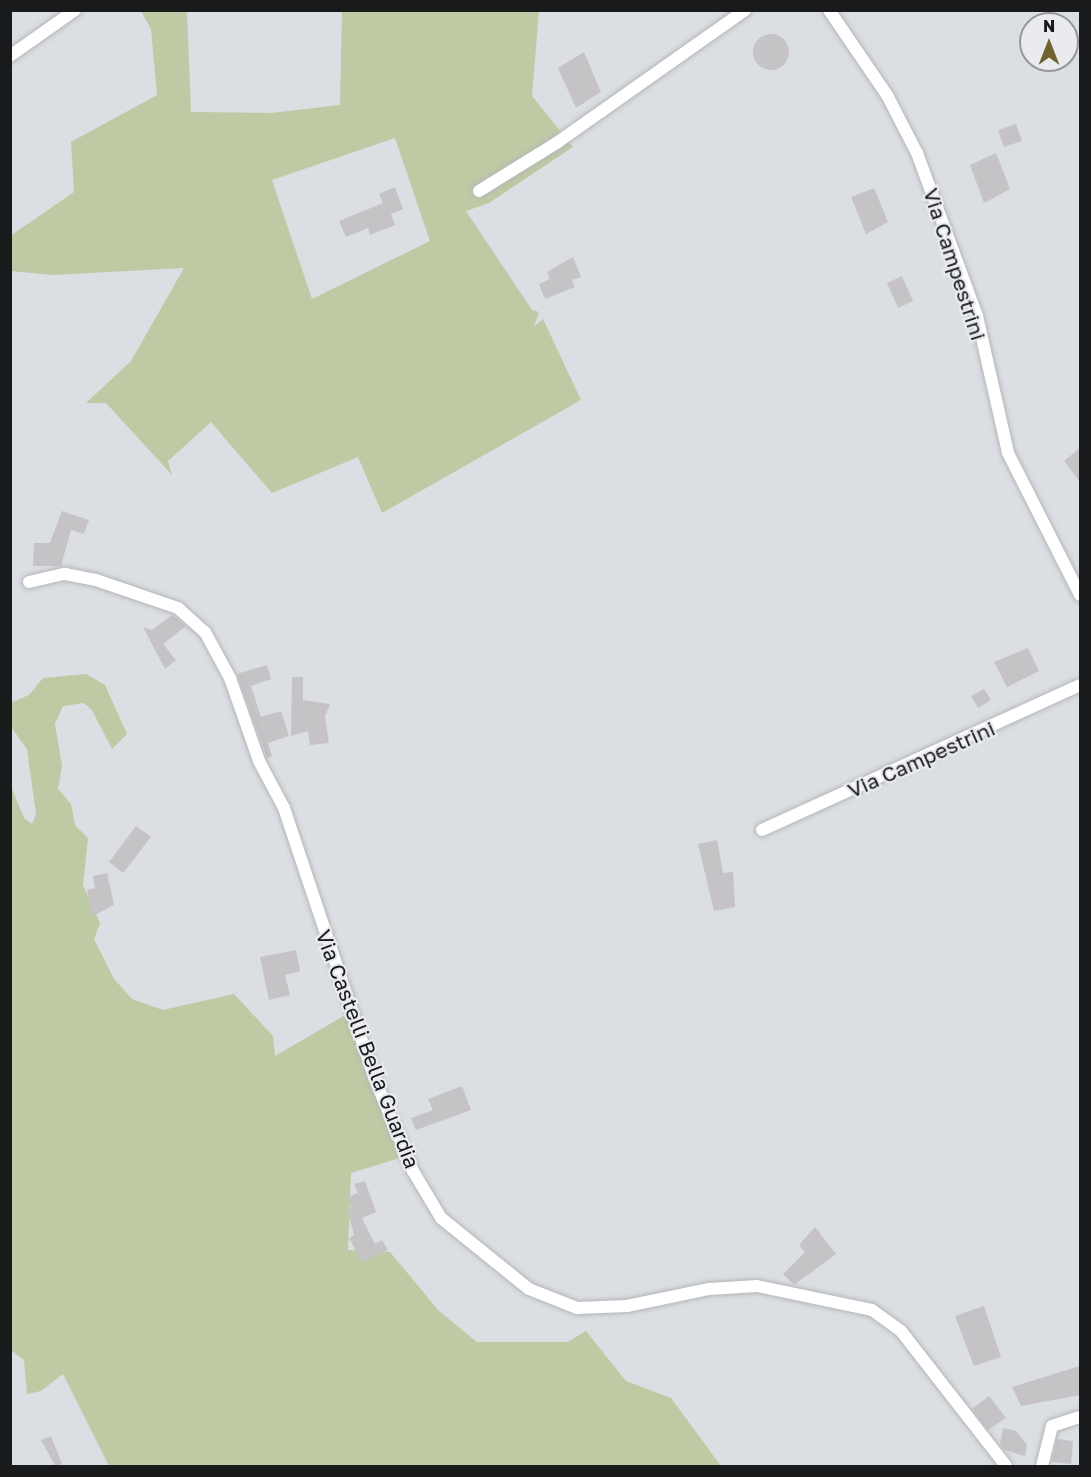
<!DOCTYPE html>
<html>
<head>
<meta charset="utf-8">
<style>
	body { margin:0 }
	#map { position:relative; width:1091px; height:1477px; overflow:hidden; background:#dbdee2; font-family:"Golos Text",sans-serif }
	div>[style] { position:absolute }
	.green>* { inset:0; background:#bdcaa4 }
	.building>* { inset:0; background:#c6c3c7 }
	.round { border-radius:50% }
	.roads { filter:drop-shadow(0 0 2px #b4b6ba) drop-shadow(0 0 2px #b4b6ba) }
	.street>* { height:12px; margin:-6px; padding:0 6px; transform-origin:6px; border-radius:6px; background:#fff }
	span { translate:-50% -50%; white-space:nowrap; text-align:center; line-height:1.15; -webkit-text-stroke:4.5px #e9ebef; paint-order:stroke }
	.street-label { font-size:21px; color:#191a1b }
	.frame { position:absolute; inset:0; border:12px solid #191a1b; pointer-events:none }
	.north { position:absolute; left:1019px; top:12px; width:60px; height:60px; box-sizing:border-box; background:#e9ebef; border:2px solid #96979a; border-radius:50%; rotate:0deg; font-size:16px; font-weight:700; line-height:24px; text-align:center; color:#191a1b }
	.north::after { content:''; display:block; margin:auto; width:21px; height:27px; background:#716230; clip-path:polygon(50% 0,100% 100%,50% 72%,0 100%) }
</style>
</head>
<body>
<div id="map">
	<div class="green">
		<i style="clip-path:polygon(evenodd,141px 11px,187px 11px,191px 112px,271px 113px,340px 105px,342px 11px,539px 11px,532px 96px,573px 147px,489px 203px,466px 211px,532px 310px,539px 312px,534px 326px,543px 319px,581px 400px,382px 513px,358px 457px,272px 493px,211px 422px,168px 461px,172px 475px,106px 403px,86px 403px,131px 361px,184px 268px,52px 275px,11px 271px,10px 236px,74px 192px,71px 142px,157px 95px,151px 29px,141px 11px,395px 138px,430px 241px,312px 299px,272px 180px,395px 138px)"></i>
		<i style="clip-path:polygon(86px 674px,105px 685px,127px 734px,112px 749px,92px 710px,84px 703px,63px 706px,55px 724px,62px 766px,58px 789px,71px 804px,75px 825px,88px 838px,83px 885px,100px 923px,94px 939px,114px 979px,132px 999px,163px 1010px,234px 994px,273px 1036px,275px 1056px,354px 1010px,382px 1102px,416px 1153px,351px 1173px,348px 1250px,390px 1252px,439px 1311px,477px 1342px,568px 1342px,586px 1331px,626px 1381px,671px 1398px,721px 1466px,109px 1466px,63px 1374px,41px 1391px,27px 1394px,24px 1360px,10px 1349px,10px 784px,24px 818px,32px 824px,36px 814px,27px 749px,11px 727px,11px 703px,29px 695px,43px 678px)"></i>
	</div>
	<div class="building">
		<i class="round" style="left:753px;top:34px;width:36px;height:36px"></i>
		<i style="clip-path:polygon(584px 52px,601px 92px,576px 108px,558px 68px)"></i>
		<i style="clip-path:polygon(1016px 124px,1022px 141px,1004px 147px,998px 130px)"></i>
		<i style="clip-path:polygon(996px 153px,1010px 189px,984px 203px,970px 165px)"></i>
		<i style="clip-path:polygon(395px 187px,403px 209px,391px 214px,395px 225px,370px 235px,368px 228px,346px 237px,339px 221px,383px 203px,379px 194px)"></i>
		<i style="clip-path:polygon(874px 188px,888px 222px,866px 234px,851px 197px)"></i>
		<i style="clip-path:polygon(573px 257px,581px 277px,572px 280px,575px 287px,545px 299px,539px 284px,550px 279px,547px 272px)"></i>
		<i style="clip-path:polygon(902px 276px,913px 301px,898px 308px,887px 283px)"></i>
		<i style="clip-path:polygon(1080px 448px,1080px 482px,1064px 461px)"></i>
		<i style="clip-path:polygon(62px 511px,89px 520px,84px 534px,71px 530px,61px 566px,33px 566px,34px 543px,50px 543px)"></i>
		<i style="clip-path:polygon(172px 615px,186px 626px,163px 644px,176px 660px,165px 669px,143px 627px,152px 630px)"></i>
		<i style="clip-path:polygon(1028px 648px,1039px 671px,1007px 687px,994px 662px)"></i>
		<i style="clip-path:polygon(267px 665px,271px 679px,251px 686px,261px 717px,281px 711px,289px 736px,268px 743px,272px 756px,267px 758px,237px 674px)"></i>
		<i style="clip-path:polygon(292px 677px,303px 677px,303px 700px,330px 704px,325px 716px,329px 743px,310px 745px,308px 731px,291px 736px)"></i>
		<i style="clip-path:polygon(984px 689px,991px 700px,978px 708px,971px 696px)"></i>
		<i style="clip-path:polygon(136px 826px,151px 837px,123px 873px,109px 862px)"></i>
		<i style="clip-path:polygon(717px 840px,723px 873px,733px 872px,735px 907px,714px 911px,698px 844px)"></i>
		<i style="clip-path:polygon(107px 873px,114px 905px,93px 916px,87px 890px,95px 888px,93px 876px)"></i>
		<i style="clip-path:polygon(296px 950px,300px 971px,285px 975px,290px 995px,269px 1000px,260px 957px)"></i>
		<i style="clip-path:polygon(462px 1086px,471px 1110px,416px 1130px,411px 1118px,433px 1110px,428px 1099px)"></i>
		<i style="clip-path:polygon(365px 1181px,376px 1212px,362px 1218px,375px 1244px,382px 1240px,388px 1250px,362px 1262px,349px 1238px,354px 1235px,347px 1209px,351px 1208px,348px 1197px,358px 1193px,354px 1184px)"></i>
		<i style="clip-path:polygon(815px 1227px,836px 1254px,794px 1285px,783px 1274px,805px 1252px,799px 1245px)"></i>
		<i style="clip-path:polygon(984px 1306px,1001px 1357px,974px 1366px,955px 1316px)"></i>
		<i style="clip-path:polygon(1080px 1366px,1080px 1395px,1021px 1406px,1012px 1387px)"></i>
		<i style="clip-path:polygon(989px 1396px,1006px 1418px,988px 1430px,972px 1409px)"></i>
		<i style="clip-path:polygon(1003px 1428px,1016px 1431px,1027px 1445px,1025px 1456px,1004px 1450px,1000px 1444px)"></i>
		<i style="clip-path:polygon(51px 1436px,62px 1464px,56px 1467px,41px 1440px)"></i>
		<i style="clip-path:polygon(1057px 1439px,1073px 1441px,1071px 1464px,1052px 1462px)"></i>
	</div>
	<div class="roads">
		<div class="street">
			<i style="left:829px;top:10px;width:103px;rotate:55.7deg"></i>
			<i style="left:887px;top:95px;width:65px;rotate:62.7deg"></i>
			<i style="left:917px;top:153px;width:174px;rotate:69.8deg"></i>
			<i style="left:977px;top:316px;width:140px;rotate:77.2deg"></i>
			<i style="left:1008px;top:453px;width:159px;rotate:63.1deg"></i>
			<i style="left:10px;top:56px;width:80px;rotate:-35.3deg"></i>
			<i style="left:479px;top:191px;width:93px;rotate:-31.8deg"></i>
			<i style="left:558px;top:142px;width:229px;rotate:-35.2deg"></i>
			<i style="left:29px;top:582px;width:37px;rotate:-13deg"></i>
			<i style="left:65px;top:574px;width:32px;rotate:11deg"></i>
			<i style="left:96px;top:580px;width:87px;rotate:18.9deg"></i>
			<i style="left:178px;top:608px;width:36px;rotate:42deg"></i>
			<i style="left:205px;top:632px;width:52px;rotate:61.5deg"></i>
			<i style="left:230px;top:678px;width:88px;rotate:70.7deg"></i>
			<i style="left:259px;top:761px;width:53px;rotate:62deg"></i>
			<i style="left:284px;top:808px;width:284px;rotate:71.5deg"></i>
			<i style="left:374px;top:1077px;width:102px;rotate:67.5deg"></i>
			<i style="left:413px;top:1171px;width:55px;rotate:59.2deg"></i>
			<i style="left:441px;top:1218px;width:113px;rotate:38.9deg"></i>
			<i style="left:529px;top:1289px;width:52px;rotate:21.6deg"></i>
			<i style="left:577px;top:1308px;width:50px;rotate:-2.3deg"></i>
			<i style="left:627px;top:1306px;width:84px;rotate:-11.7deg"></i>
			<i style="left:709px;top:1289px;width:48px;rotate:-3.6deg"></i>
			<i style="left:757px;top:1286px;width:117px;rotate:11.8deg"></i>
			<i style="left:872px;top:1310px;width:36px;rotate:36deg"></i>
			<i style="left:901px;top:1331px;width:171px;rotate:52.1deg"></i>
			<i style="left:762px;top:830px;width:349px;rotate:-24.5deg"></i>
			<i style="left:1042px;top:1466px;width:41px;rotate:-76deg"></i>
			<i style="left:1052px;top:1426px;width:29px;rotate:-18deg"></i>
		</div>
	</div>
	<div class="street-label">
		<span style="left:955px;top:264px;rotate:72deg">Via Campestrini</span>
		<span style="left:921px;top:759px;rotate:-24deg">Via Campestrini</span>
		<span style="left:368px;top:1049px;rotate:69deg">Via Castelli Bella Guardia</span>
	</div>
	<div class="frame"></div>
	<div class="north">N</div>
</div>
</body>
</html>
